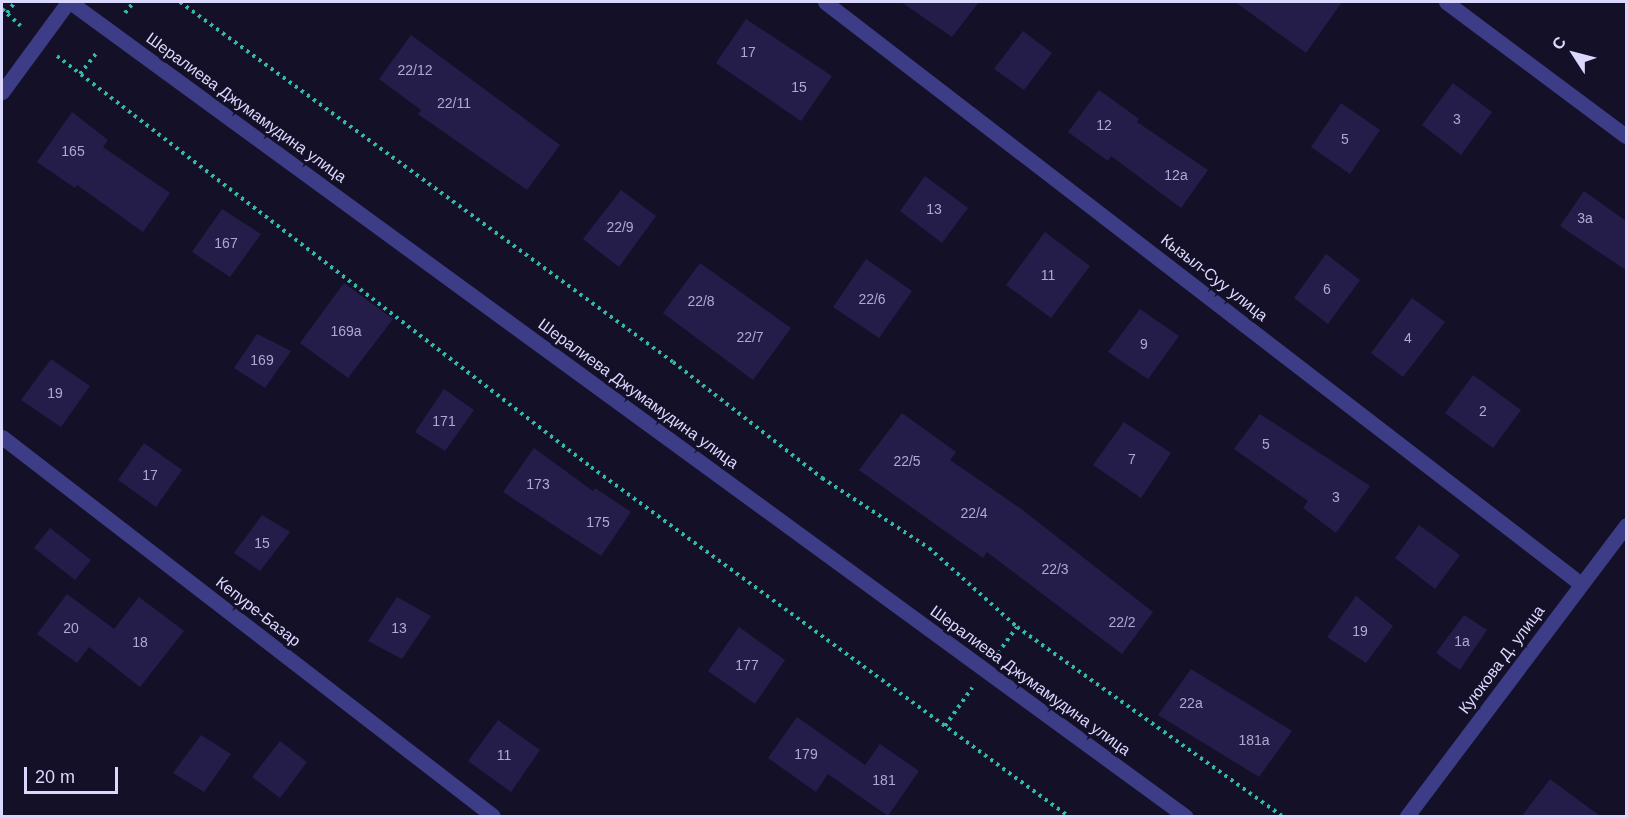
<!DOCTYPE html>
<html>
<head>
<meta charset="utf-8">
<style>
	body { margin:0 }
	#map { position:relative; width:1628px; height:818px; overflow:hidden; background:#141028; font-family:Helvetica,sans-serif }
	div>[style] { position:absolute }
	.building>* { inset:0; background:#241d49 }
	.path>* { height:4px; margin-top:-2px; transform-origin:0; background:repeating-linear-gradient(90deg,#32b9ab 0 3px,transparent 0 7.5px) }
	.minor>* { height:15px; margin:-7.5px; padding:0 7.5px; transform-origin:7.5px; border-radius:7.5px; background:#3c3d86 }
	span { translate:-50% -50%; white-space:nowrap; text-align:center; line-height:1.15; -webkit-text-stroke:6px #141028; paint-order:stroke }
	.number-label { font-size:14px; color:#ada9d1 }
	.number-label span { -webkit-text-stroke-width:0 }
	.street-label { font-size:16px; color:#dbd8fe }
	.frame { position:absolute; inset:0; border:3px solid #dbd8fe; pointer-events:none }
	.north { position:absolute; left:1544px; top:24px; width:60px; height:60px; -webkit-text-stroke:4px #141028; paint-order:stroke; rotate:306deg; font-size:16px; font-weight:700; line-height:24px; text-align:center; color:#dbd8fe }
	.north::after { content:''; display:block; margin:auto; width:21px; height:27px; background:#dbd8fe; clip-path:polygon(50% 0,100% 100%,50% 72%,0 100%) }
	.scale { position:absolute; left:24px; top:767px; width:94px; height:27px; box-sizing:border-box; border:3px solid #dbd8fe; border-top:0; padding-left:8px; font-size:18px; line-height:21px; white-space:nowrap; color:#dbd8fe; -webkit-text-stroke:4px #141028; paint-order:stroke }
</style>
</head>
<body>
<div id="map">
	<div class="building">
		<i style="clip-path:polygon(901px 2px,979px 2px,952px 37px)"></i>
		<i style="clip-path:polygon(1235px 2px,1342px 2px,1306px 53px)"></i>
		<i style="clip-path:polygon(746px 19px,832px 76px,801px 121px,716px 63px)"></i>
		<i style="clip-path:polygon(1023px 31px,1052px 53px,1024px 90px,994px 69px)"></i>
		<i style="clip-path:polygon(411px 35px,560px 145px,527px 190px,418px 114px,421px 110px,379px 79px)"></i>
		<i style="clip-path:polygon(1453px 83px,1492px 112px,1461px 155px,1422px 125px)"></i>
		<i style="clip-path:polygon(1099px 90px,1139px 119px,1137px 122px,1208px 170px,1181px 208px,1111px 156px,1108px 161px,1068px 132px)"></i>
		<i style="clip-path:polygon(1341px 103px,1380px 130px,1350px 174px,1311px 147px)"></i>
		<i style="clip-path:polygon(72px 112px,108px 140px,103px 147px,170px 193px,143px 232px,77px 185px,75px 188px,37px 162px)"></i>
		<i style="clip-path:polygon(925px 176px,968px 208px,942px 243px,900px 211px)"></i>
		<i style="clip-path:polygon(621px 190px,656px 216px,619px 267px,583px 239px)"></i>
		<i style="clip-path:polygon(1584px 191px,1626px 221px,1626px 270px,1560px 226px)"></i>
		<i style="clip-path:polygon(222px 209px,261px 234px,230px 277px,192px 252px)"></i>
		<i style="clip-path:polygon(1045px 232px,1090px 266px,1051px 318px,1006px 285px)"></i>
		<i style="clip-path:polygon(1326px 254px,1360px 280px,1328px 324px,1294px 298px)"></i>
		<i style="clip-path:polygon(866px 259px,912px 291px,879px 338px,833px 307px)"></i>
		<i style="clip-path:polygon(700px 263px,791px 328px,753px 380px,663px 313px)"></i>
		<i style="clip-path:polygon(344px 283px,393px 319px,348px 378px,300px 343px)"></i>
		<i style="clip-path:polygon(1412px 298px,1445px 322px,1403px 377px,1371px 353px)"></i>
		<i style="clip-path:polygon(1140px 309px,1179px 336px,1148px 379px,1108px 352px)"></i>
		<i style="clip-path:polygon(257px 334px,291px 351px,265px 388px,234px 368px)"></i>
		<i style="clip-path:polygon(51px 359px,90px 386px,61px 427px,21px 400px)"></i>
		<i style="clip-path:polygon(1473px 375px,1521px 410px,1493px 448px,1445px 413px)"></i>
		<i style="clip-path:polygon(444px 389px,474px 410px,445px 451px,415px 432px)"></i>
		<i style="clip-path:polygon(902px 413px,956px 452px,950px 460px,1020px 508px,1153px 612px,1122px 654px,987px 552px,983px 558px,859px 470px)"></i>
		<i style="clip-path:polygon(1260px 414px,1370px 486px,1336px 533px,1303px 508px,1308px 501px,1234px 449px)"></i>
		<i style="clip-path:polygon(1124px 422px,1171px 453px,1141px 498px,1093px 465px)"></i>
		<i style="clip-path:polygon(144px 443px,182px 470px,156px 507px,118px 480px)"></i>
		<i style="clip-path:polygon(534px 448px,593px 491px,595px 488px,631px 512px,601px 556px,503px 492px)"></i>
		<i style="clip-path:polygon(262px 515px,290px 532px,260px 571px,234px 553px)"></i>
		<i style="clip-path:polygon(1419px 525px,1460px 555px,1435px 589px,1395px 558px)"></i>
		<i style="clip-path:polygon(50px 528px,91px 560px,75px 580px,34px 548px)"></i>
		<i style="clip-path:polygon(67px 594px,114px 629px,139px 597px,184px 631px,140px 687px,89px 647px,77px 663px,37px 634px)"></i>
		<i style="clip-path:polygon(1356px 596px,1393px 626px,1366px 663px,1327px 637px)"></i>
		<i style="clip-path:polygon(397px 597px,431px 616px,402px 659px,368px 641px)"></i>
		<i style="clip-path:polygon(1464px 615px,1487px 630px,1460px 670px,1436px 653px)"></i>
		<i style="clip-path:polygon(739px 627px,785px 660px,755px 704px,708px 671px)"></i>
		<i style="clip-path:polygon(1191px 669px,1292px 731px,1259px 777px,1158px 715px)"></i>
		<i style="clip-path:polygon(797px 717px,865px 765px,880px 744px,919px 771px,888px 816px,828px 774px,816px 792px,768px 758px)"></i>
		<i style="clip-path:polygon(498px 720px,540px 750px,511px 792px,468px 761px)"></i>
		<i style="clip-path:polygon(201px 735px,231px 754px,204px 792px,173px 773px)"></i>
		<i style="clip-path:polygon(280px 741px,307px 762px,280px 798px,252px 777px)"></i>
		<i style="clip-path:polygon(1550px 779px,1600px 816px,1522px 816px)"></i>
	</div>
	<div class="path">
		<i style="left:180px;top:2px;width:610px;rotate:36.14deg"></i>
		<i style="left:673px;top:362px;width:189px;rotate:37.9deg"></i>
		<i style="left:822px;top:478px;width:128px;rotate:33.2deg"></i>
		<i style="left:929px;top:548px;width:118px;rotate:41.9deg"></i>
		<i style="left:1017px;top:627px;width:325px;rotate:35.5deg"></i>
		<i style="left:2px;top:9px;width:25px;rotate:42deg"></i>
		<i style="left:7px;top:13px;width:14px;rotate:-54deg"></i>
		<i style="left:125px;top:13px;width:14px;rotate:-51deg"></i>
		<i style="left:57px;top:56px;width:674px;rotate:37.58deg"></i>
		<i style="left:591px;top:467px;width:591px;rotate:36.19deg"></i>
		<i style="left:80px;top:74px;width:29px;rotate:-52deg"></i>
		<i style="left:998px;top:653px;width:32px;rotate:-54deg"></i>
		<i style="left:945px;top:726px;width:47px;rotate:-54.6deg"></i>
	</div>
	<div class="minor">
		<i style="left:70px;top:2px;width:1381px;rotate:36.13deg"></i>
		<i style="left:825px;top:2px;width:954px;rotate:37.59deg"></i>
		<i style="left:1446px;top:2px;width:224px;rotate:36.7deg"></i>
		<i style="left:2px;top:92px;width:112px;rotate:-53.7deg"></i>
		<i style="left:2px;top:437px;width:620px;rotate:37.66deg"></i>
		<i style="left:1407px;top:816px;width:364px;rotate:-53deg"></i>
	</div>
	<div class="number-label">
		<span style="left:748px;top:52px">17</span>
		<span style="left:415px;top:70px">22/12</span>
		<span style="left:799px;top:87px">15</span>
		<span style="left:454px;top:103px">22/11</span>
		<span style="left:1457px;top:119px">3</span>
		<span style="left:1104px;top:125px">12</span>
		<span style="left:1345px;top:139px">5</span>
		<span style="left:73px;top:151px">165</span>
		<span style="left:1176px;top:175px">12а</span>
		<span style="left:934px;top:209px">13</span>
		<span style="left:1585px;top:218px">3а</span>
		<span style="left:620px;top:227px">22/9</span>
		<span style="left:226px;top:243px">167</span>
		<span style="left:1048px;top:275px">11</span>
		<span style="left:1327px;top:289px">6</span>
		<span style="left:872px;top:299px">22/6</span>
		<span style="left:701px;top:301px">22/8</span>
		<span style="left:346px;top:331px">169а</span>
		<span style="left:750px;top:337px">22/7</span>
		<span style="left:1408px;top:338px">4</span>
		<span style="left:1144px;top:344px">9</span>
		<span style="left:262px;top:360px">169</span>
		<span style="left:55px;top:393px">19</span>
		<span style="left:1483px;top:411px">2</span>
		<span style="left:444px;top:421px">171</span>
		<span style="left:1266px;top:444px">5</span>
		<span style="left:1132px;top:459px">7</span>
		<span style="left:907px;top:461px">22/5</span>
		<span style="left:150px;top:475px">17</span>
		<span style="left:538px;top:484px">173</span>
		<span style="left:1336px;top:497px">3</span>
		<span style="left:974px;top:513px">22/4</span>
		<span style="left:598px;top:522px">175</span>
		<span style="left:262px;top:543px">15</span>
		<span style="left:1055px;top:569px">22/3</span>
		<span style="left:1122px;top:622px">22/2</span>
		<span style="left:71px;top:628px">20</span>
		<span style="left:399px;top:628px">13</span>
		<span style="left:1360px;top:631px">19</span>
		<span style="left:1462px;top:641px">1а</span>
		<span style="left:140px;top:642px">18</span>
		<span style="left:747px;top:665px">177</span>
		<span style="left:1191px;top:703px">22а</span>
		<span style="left:1254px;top:740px">181а</span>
		<span style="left:806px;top:754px">179</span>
		<span style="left:504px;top:755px">11</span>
		<span style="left:884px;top:780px">181</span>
	</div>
	<div class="street-label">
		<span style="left:246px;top:108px;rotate:36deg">Шералиева Джумамудина улица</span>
		<span style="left:1214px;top:278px;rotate:38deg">Кызыл-Суу улица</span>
		<span style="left:638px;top:394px;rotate:36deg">Шералиева Джумамудина улица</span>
		<span style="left:258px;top:612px;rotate:38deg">Кепуре-Базар</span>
		<span style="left:1502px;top:660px;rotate:-53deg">Куюкова Д. улица</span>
		<span style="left:1030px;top:681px;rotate:36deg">Шералиева Джумамудина улица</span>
	</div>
	<div class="frame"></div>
	<div class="north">С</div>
	<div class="scale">20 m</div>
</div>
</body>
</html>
